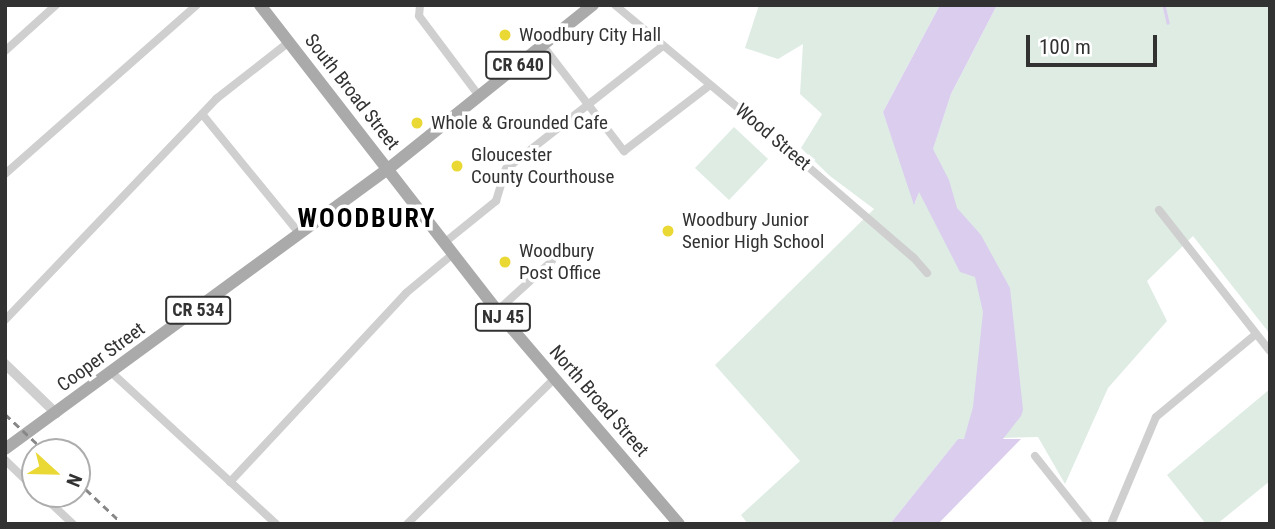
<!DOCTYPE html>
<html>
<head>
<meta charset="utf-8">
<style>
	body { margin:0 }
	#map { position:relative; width:1275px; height:529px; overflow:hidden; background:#fff; font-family:"Roboto Condensed",sans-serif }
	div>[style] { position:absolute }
	.green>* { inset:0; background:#deece4 }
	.water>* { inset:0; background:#dacdee }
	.stream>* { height:2.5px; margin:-1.25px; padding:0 1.25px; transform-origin:1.25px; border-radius:1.25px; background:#dacdee }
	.minor>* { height:8px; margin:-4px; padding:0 4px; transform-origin:4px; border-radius:4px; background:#cfcfcf }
	.tertiary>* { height:10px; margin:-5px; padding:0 5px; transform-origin:5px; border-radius:5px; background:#cfcfcf }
	.primary>* { height:12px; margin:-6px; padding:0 6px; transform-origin:6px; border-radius:6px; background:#aaa }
	.rail>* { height:2.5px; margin-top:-1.25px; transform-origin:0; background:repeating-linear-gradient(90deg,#878787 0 7px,transparent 0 12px) }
	.dots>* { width:19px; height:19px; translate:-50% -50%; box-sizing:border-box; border:4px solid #fff; border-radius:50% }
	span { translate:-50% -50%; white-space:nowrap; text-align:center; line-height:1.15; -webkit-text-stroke:7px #fff; paint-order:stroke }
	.shield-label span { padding:2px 5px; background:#fff; border:2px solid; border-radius:5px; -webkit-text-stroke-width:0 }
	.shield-label { font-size:18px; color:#323232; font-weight:700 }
	.poi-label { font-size:19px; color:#323232 }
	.left { translate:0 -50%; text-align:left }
	.street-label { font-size:19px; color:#323232 }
	.district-label { font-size:26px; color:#000; font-weight:700; letter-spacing:2px }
	.frame { position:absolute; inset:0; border:7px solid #323232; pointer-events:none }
	.north { position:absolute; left:21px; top:438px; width:70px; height:70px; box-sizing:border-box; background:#fff; border:2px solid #adadad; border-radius:50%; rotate:112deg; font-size:19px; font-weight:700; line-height:28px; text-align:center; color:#323232 }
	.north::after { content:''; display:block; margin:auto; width:24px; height:32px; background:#ead834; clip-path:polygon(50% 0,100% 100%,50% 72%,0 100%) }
	.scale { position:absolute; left:1026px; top:35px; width:131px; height:32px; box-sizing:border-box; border:4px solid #323232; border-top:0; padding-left:9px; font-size:21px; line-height:24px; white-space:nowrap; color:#323232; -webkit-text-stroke:5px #fff; paint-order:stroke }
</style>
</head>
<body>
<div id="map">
	<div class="green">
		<i style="clip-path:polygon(759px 5px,940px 5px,883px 112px,915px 203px,951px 94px,997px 5px,1270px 5px,1270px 334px,1193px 236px,1147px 281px,1167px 321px,1108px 388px,1065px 484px,1038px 437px,958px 439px,890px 524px,748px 524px,741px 515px,800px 461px,715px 365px,874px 209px,830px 176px,801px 148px,822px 114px,800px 94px,803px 44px,778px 59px,745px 48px)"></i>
		<i style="clip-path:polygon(734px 127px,768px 159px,729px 200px,695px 168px)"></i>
		<i style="clip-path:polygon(1270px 389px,1270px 481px,1217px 524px,1206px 524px,1167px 475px)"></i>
	</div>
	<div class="water">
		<i style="clip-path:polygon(940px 5px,997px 5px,951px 94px,933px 149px,949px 180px,957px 208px,981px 235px,1010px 288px,1023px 410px,1021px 416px,1003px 439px,1021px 439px,938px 524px,890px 524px,958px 439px,964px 439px,973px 407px,983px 312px,975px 277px,960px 272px,919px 192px,914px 205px,883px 112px)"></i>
	</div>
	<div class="stream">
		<i style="left:1164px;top:5px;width:18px;rotate:77deg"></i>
	</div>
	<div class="minor">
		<i style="left:420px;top:5px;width:11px;rotate:95deg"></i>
		<i style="left:419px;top:16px;width:100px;rotate:53.1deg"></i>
		<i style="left:615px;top:5px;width:229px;rotate:39.9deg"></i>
		<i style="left:791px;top:152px;width:162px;rotate:40.8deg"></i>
		<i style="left:914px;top:258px;width:20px;rotate:49deg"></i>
		<i style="left:543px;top:46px;width:133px;rotate:52.4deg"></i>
		<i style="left:624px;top:151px;width:108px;rotate:-37.5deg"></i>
		<i style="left:5px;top:51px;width:69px;rotate:-42deg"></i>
		<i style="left:202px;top:114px;width:155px;rotate:50.8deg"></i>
		<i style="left:5px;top:174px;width:256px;rotate:-41.4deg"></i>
		<i style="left:1159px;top:210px;width:179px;rotate:51.8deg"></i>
		<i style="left:444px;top:243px;width:67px;rotate:-38.9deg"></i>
		<i style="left:496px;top:201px;width:34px;rotate:-73deg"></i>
		<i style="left:506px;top:169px;width:199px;rotate:-38.1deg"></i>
		<i style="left:497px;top:311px;width:74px;rotate:-42.3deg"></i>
		<i style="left:5px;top:320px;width:306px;rotate:-46.3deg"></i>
		<i style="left:216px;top:99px;width:93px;rotate:-38deg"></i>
		<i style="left:112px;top:373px;width:223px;rotate:42.6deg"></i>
		<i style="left:1035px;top:456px;width:87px;rotate:51.5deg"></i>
		<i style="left:5px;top:460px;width:42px;rotate:44deg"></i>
		<i style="left:230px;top:482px;width:258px;rotate:-47deg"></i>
		<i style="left:406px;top:293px;width:61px;rotate:-39.7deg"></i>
		<i style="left:41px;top:494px;width:44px;rotate:43.2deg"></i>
		<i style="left:407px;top:524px;width:206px;rotate:-44.6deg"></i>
		<i style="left:1111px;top:524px;width:116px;rotate:-67.2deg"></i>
		<i style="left:1156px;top:417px;width:130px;rotate:-39.7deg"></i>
	</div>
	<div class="tertiary">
		<i style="left:5px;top:364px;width:71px;rotate:43.9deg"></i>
	</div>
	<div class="primary">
		<i style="left:260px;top:5px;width:387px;rotate:52.2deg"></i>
		<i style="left:497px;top:311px;width:280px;rotate:49.5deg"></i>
		<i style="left:5px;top:449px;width:474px;rotate:-36.2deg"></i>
		<i style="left:388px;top:169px;width:263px;rotate:-38.7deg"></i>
	</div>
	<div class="rail">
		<i style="left:5px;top:414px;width:56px;rotate:42.8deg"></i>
		<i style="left:77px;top:481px;width:63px;rotate:43.1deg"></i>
	</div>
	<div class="dots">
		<i style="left:505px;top:35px;background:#ead834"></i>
		<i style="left:417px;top:123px;background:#ead834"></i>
		<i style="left:457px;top:166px;background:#ead834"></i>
		<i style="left:668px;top:231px;background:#ead834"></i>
		<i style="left:505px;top:262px;background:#ead834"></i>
	</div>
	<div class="shield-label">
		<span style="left:518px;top:65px">CR 640</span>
		<span style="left:198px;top:310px">CR 534</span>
		<span style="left:503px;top:317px">NJ 45</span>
	</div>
	<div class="poi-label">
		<span class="left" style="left:519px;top:35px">Woodbury City Hall</span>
		<span class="left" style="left:431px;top:123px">Whole &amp; Grounded Cafe</span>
		<span class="left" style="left:471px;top:166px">Gloucester<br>County Courthouse</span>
		<span class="left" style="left:682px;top:231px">Woodbury Junior<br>Senior High School</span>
		<span class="left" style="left:519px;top:262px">Woodbury<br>Post Office</span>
	</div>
	<div class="street-label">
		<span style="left:352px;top:92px;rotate:52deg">South Broad Street</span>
		<span style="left:773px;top:137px;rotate:40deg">Wood Street</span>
		<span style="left:101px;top:357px;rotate:-36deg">Cooper Street</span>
		<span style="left:599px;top:401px;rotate:49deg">North Broad Street</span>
	</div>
	<div class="district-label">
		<span style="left:367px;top:219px">WOODBURY</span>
	</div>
	<div class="frame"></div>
	<div class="north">N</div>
	<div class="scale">100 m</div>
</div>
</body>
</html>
